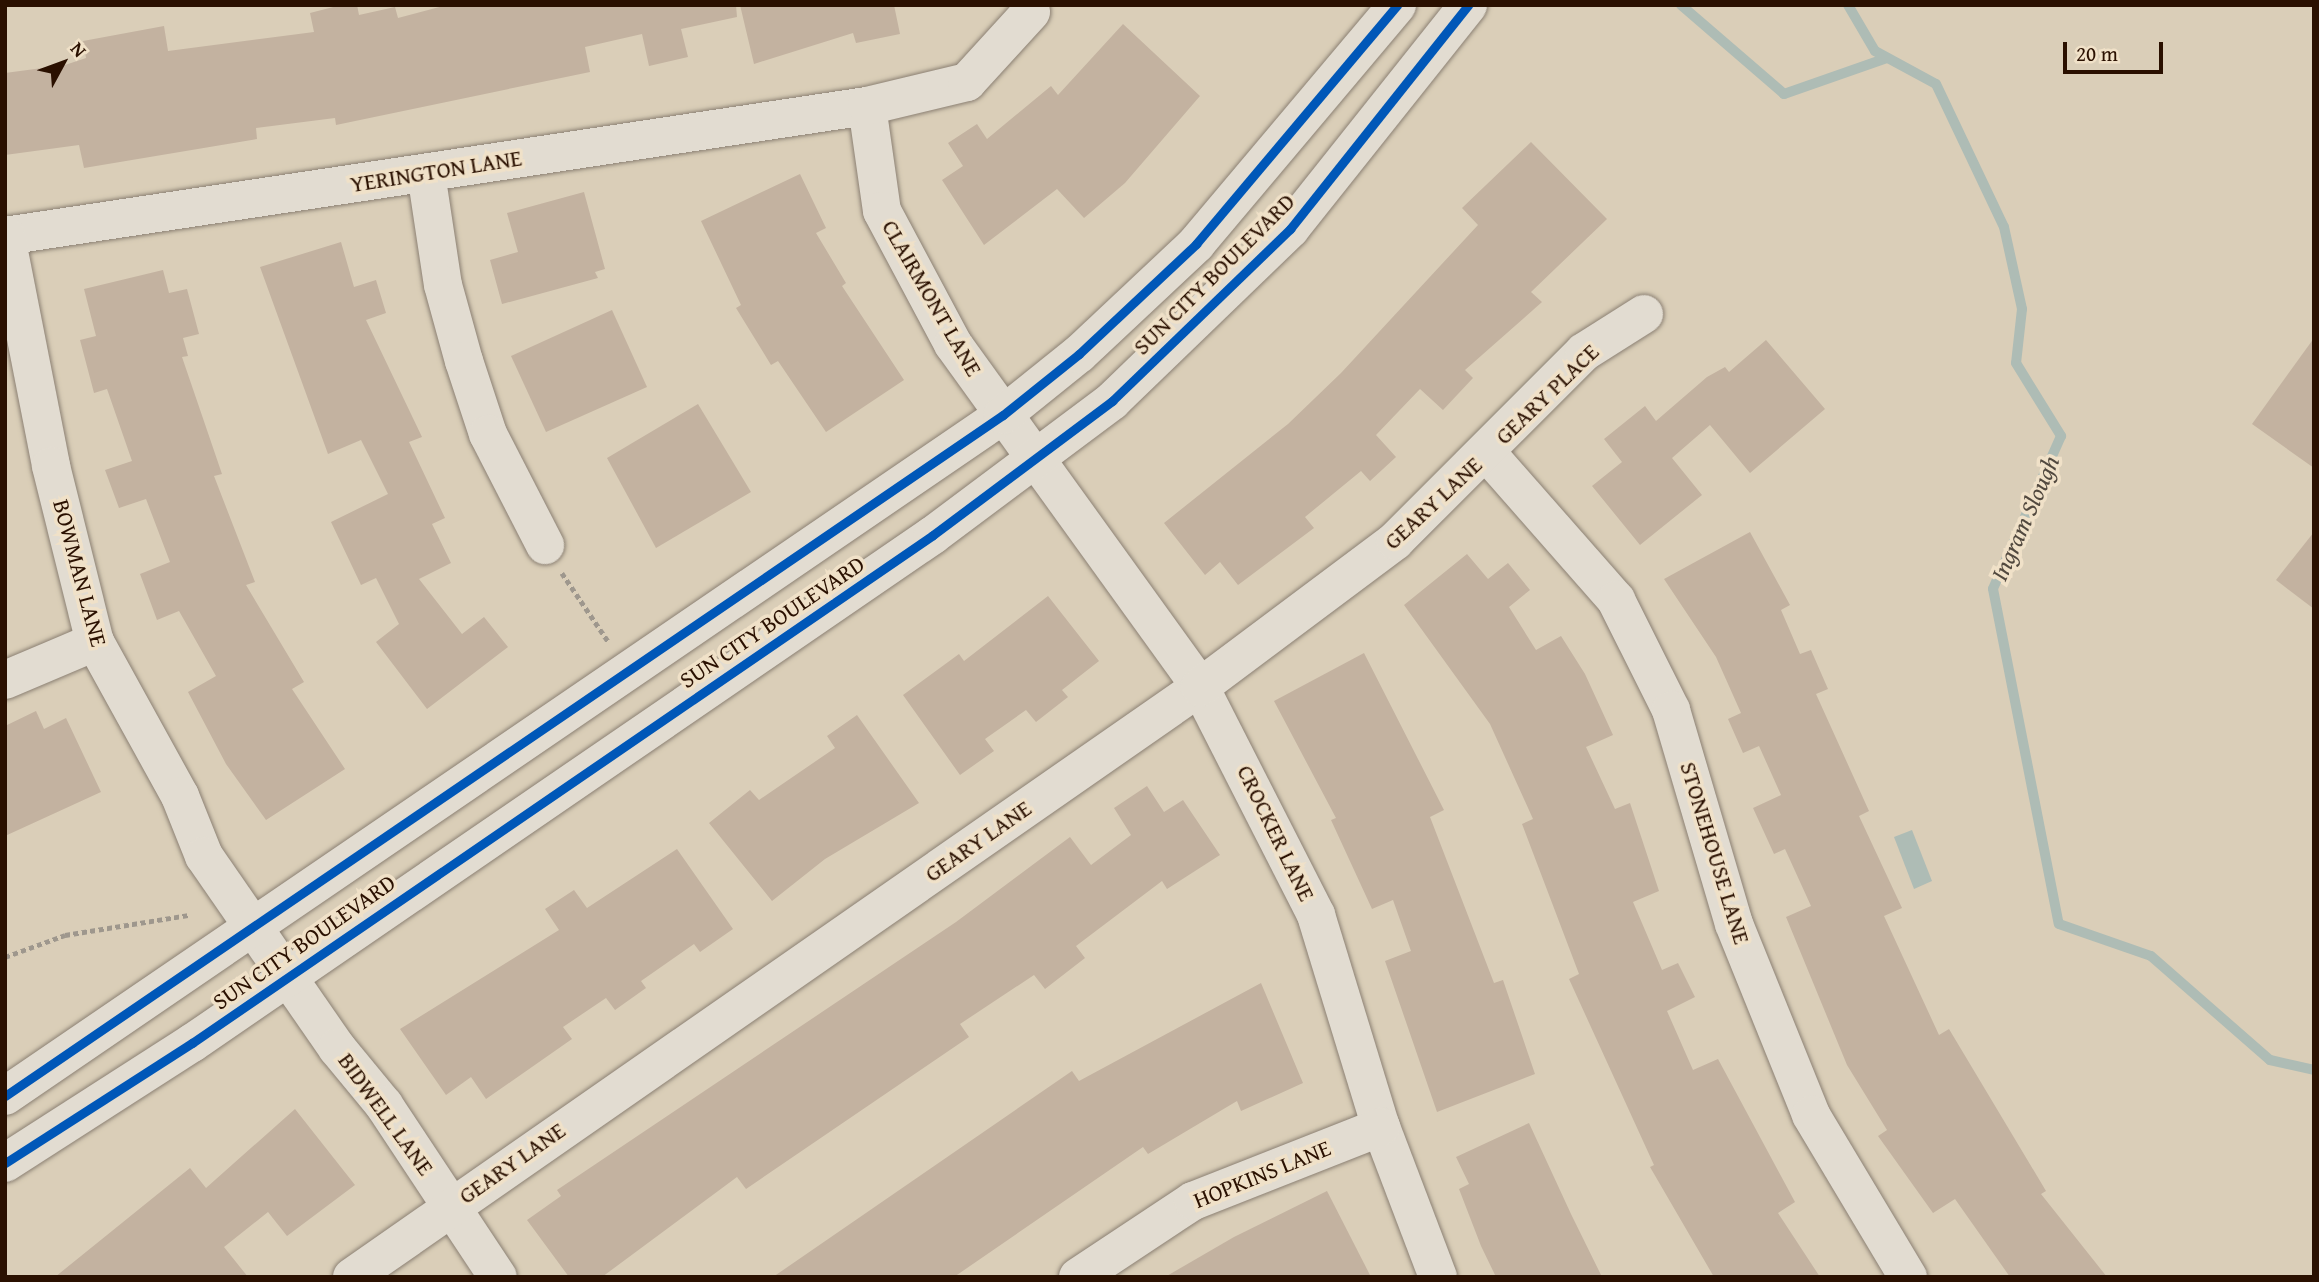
<!DOCTYPE html>
<html>
<head>
<meta charset="utf-8">
<style>
	body { margin:0 }
	#map { position:relative; width:2319px; height:1282px; overflow:hidden; background:#daceb8; font-family:"Gentium Book Plus",serif }
	div>[style] { position:absolute }
	.water>* { inset:0; background:#aebcb5 }
	.stream>* { height:10px; margin:-5px; padding:0 5px; transform-origin:5px; border-radius:5px; background:#aebcb5 }
	.building>* { inset:0; background:#c3b2a0 }
	.path>* { height:4.5px; margin-top:-2.25px; transform-origin:0; background:repeating-linear-gradient(90deg,#9e978d 0 5px,transparent 0 8.5px) }
	.roads { filter:drop-shadow(0 0 2px #8b8073) drop-shadow(0 0 2px #8b8073) }
	.minor>* { height:38px; margin:-19px; padding:0 19px; transform-origin:19px; border-radius:19px; background:#e2dcd1 }
	.cycleway>* { height:9px; margin:-4.5px; padding:0 4.5px; transform-origin:4.5px; border-radius:4.5px; background:#0057b8 }
	span { translate:-50% -50%; white-space:nowrap; text-align:center; line-height:1.15; -webkit-text-stroke:7px #f0e1c8; paint-order:stroke }
	.street-label { font-size:23px; color:#2a1000 }
	.water-label { font-size:24px; color:#52493f; font-style:italic }
	.frame { position:absolute; inset:0; border:7px solid #2a1000; pointer-events:none }
	.north { position:absolute; left:28px; top:28px; width:70px; height:70px; -webkit-text-stroke:5px #f0e1c8; paint-order:stroke; rotate:49deg; font-size:19px; font-weight:700; line-height:28px; text-align:center; color:#2a1000 }
	.north::after { content:''; display:block; margin:auto; width:24px; height:32px; background:#2a1000; clip-path:polygon(50% 0,100% 100%,50% 72%,0 100%) }
	.scale { position:absolute; left:2063px; top:42px; width:100px; height:32px; box-sizing:border-box; border:4px solid #2a1000; border-top:0; padding-left:9px; font-size:21px; line-height:24px; white-space:nowrap; color:#2a1000; -webkit-text-stroke:5px #f0e1c8; paint-order:stroke }
</style>
</head>
<body>
<div id="map">
	<div class="water">
		<i style="clip-path:polygon(1912px 830px,1932px 881px,1914px 889px,1894px 837px)"></i>
	</div>
	<div class="stream">
		<i style="left:1681px;top:5px;width:136px;rotate:40.8deg"></i>
		<i style="left:1784px;top:94px;width:109px;rotate:-19.3deg"></i>
		<i style="left:1848px;top:5px;width:53px;rotate:59.6deg"></i>
		<i style="left:1875px;top:51px;width:69px;rotate:28.4deg"></i>
		<i style="left:1936px;top:84px;width:158px;rotate:64.6deg"></i>
		<i style="left:2004px;top:227px;width:84px;rotate:77.6deg"></i>
		<i style="left:2022px;top:309px;width:54px;rotate:96.3deg"></i>
		<i style="left:2016px;top:363px;width:86px;rotate:58.3deg"></i>
		<i style="left:2061px;top:436px;width:167px;rotate:114deg"></i>
		<i style="left:1993px;top:589px;width:341px;rotate:78.9deg"></i>
		<i style="left:2059px;top:924px;width:97px;rotate:19.2deg"></i>
		<i style="left:2151px;top:956px;width:158px;rotate:41.2deg"></i>
		<i style="left:2270px;top:1060px;width:45px;rotate:12.8deg"></i>
	</div>
	<div class="building">
		<i style="clip-path:polygon(341px 5px,357px 5px,359px 15px,395px 7px,398px 18px,447px 5px,736px 5px,737px 17px,681px 29px,688px 57px,649px 66px,642px 34px,585px 47px,590px 72px,336px 125px,335px 118px,256px 128px,257px 139px,84px 168px,79px 145px,5px 155px,5px 73px,65px 65px,86px 58px,83px 41px,164px 26px,168px 51px,314px 32px,310px 13px)"></i>
		<i style="clip-path:polygon(740px 5px,894px 5px,900px 34px,856px 43px,853px 33px,754px 64px)"></i>
		<i style="clip-path:polygon(1123px 24px,1200px 96px,1125px 183px,1084px 218px,1057px 189px,984px 245px,942px 180px,963px 166px,948px 143px,977px 124px,987px 139px,1051px 86px,1058px 95px)"></i>
		<i style="clip-path:polygon(1531px 142px,1607px 219px,1531px 292px,1542px 302px,1465px 370px,1473px 378px,1443px 410px,1420px 389px,1376px 435px,1396px 457px,1370px 481px,1361px 471px,1305px 517px,1314px 528px,1238px 585px,1220px 562px,1205px 575px,1164px 523px,1288px 424px,1341px 373px,1478px 225px,1462px 208px)"></i>
		<i style="clip-path:polygon(800px 174px,826px 228px,816px 233px,846px 283px,842px 286px,904px 380px,826px 432px,778px 361px,771px 365px,736px 308px,741px 305px,701px 221px)"></i>
		<i style="clip-path:polygon(584px 192px,605px 269px,595px 272px,598px 278px,502px 304px,490px 260px,518px 252px,507px 213px)"></i>
		<i style="clip-path:polygon(341px 242px,354px 287px,376px 280px,386px 313px,366px 320px,422px 437px,409px 442px,445px 518px,432px 524px,451px 563px,419px 579px,462px 634px,484px 617px,508px 647px,427px 709px,376px 642px,399px 624px,376px 578px,361px 585px,331px 522px,388px 494px,361px 440px,328px 454px,260px 267px)"></i>
		<i style="clip-path:polygon(163px 270px,169px 293px,187px 289px,199px 334px,183px 338px,188px 356px,182px 357px,222px 474px,214px 476px,255px 582px,246px 585px,304px 682px,292px 689px,345px 769px,266px 820px,226px 764px,188px 692px,216px 676px,179px 611px,157px 620px,140px 574px,170px 562px,146px 499px,119px 508px,105px 470px,132px 461px,107px 389px,94px 393px,80px 340px,96px 336px,84px 289px)"></i>
		<i style="clip-path:polygon(612px 310px,647px 387px,546px 432px,511px 356px)"></i>
		<i style="clip-path:polygon(2314px 338px,2314px 468px,2252px 424px)"></i>
		<i style="clip-path:polygon(1766px 340px,1825px 409px,1750px 473px,1710px 425px,1672px 458px,1702px 495px,1640px 545px,1592px 486px,1622px 462px,1604px 439px,1645px 406px,1656px 421px,1707px 377px,1725px 367px,1729px 372px)"></i>
		<i style="clip-path:polygon(698px 404px,751px 492px,656px 548px,607px 458px)"></i>
		<i style="clip-path:polygon(1750px 532px,1790px 605px,1781px 610px,1800px 654px,1811px 650px,1828px 689px,1816px 694px,1869px 811px,1859px 816px,1902px 908px,1884px 916px,1939px 1035px,1949px 1029px,2046px 1191px,2041px 1194px,2107px 1277px,2010px 1277px,1955px 1199px,1933px 1213px,1878px 1136px,1887px 1130px,1847px 1065px,1786px 917px,1811px 906px,1785px 849px,1774px 854px,1753px 808px,1781px 795px,1759px 746px,1743px 753px,1728px 719px,1741px 713px,1716px 657px,1664px 579px)"></i>
		<i style="clip-path:polygon(2314px 532px,2314px 609px,2276px 580px)"></i>
		<i style="clip-path:polygon(1467px 554px,1488px 579px,1508px 563px,1530px 590px,1509px 607px,1536px 650px,1561px 636px,1585px 674px,1613px 735px,1586px 747px,1615px 809px,1630px 803px,1659px 891px,1633px 902px,1662px 970px,1678px 963px,1695px 997px,1667px 1011px,1693px 1070px,1718px 1059px,1795px 1202px,1778px 1213px,1820px 1277px,1714px 1277px,1650px 1167px,1654px 1165px,1569px 979px,1579px 974px,1522px 824px,1533px 819px,1490px 724px,1404px 605px)"></i>
		<i style="clip-path:polygon(1048px 596px,1099px 661px,1062px 690px,1068px 697px,1036px 722px,1026px 710px,985px 739px,994px 751px,960px 775px,903px 695px,959px 654px,964px 661px)"></i>
		<i style="clip-path:polygon(1364px 653px,1444px 810px,1430px 817px,1494px 983px,1503px 980px,1535px 1074px,1437px 1112px,1385px 961px,1411px 951px,1393px 900px,1372px 909px,1331px 820px,1336px 818px,1274px 701px)"></i>
		<i style="clip-path:polygon(36px 711px,44px 729px,66px 718px,101px 792px,5px 836px,5px 726px)"></i>
		<i style="clip-path:polygon(857px 715px,919px 803px,825px 859px,772px 901px,709px 823px,750px 790px,759px 800px,835px 748px,827px 736px)"></i>
		<i style="clip-path:polygon(1147px 786px,1164px 812px,1183px 800px,1220px 855px,1167px 889px,1162px 881px,1076px 946px,1085px 958px,1045px 989px,1034px 975px,960px 1024px,969px 1037px,746px 1189px,737px 1177px,602px 1277px,569px 1277px,527px 1220px,561px 1196px,557px 1190px,956px 922px,1070px 837px,1091px 865px,1131px 835px,1114px 808px)"></i>
		<i style="clip-path:polygon(677px 849px,733px 929px,700px 952px,694px 944px,641px 981px,646px 988px,615px 1010px,606px 998px,563px 1027px,572px 1039px,486px 1099px,471px 1077px,446px 1095px,400px 1029px,559px 930px,545px 909px,574px 890px,587px 908px)"></i>
		<i style="clip-path:polygon(1261px 983px,1303px 1083px,1241px 1111px,1237px 1101px,1148px 1154px,1143px 1147px,954px 1277px,773px 1277px,1072px 1071px,1079px 1081px)"></i>
		<i style="clip-path:polygon(295px 1109px,355px 1185px,287px 1236px,268px 1212px,224px 1247px,248px 1277px,55px 1277px,190px 1168px,206px 1188px)"></i>
		<i style="clip-path:polygon(1529px 1123px,1571px 1214px,1602px 1277px,1496px 1277px,1481px 1246px,1459px 1189px,1469px 1184px,1456px 1157px)"></i>
		<i style="clip-path:polygon(1327px 1191px,1371px 1277px,1165px 1277px,1234px 1237px)"></i>
	</div>
	<div class="path">
		<i style="left:562px;top:573px;width:82px;rotate:55.9deg"></i>
		<i style="left:5px;top:957px;width:64px;rotate:-20.1deg"></i>
		<i style="left:65px;top:935px;width:126px;rotate:-9.2deg"></i>
	</div>
	<div class="roads">
		<div class="minor">
			<i style="left:867px;top:106px;width:106px;rotate:81.9deg"></i>
			<i style="left:882px;top:211px;width:151px;rotate:61.9deg"></i>
			<i style="left:953px;top:344px;width:423px;rotate:54.2deg"></i>
			<i style="left:1200px;top:687px;width:256px;rotate:63deg"></i>
			<i style="left:1316px;top:915px;width:222px;rotate:73deg"></i>
			<i style="left:1381px;top:1127px;width:160px;rotate:69.2deg"></i>
			<i style="left:426px;top:173px;width:113px;rotate:81.4deg"></i>
			<i style="left:443px;top:285px;width:79px;rotate:74.6deg"></i>
			<i style="left:464px;top:361px;width:77px;rotate:71.8deg"></i>
			<i style="left:488px;top:434px;width:125px;rotate:62.8deg"></i>
			<i style="left:5px;top:236px;width:872px;rotate:-8.58deg"></i>
			<i style="left:867px;top:106px;width:103px;rotate:-13.5deg"></i>
			<i style="left:967px;top:82px;width:95px;rotate:-47.6deg"></i>
			<i style="left:6px;top:236px;width:234px;rotate:78.9deg"></i>
			<i style="left:51px;top:466px;width:181px;rotate:76deg"></i>
			<i style="left:95px;top:642px;width:176px;rotate:61.1deg"></i>
			<i style="left:180px;top:796px;width:65px;rotate:68.2deg"></i>
			<i style="left:204px;top:856px;width:234px;rotate:55.3deg"></i>
			<i style="left:337px;top:1048px;width:74px;rotate:50.5deg"></i>
			<i style="left:384px;top:1105px;width:206px;rotate:56.5deg"></i>
			<i style="left:1487px;top:453px;width:196px;rotate:48.7deg"></i>
			<i style="left:1616px;top:600px;width:123px;rotate:63.4deg"></i>
			<i style="left:1671px;top:710px;width:223px;rotate:73.6deg"></i>
			<i style="left:1734px;top:924px;width:206px;rotate:68deg"></i>
			<i style="left:1811px;top:1115px;width:189px;rotate:59.1deg"></i>
			<i style="left:5px;top:680px;width:98px;rotate:-22.9deg"></i>
			<i style="left:5px;top:1096px;width:1208px;rotate:-34.31deg"></i>
			<i style="left:1003px;top:415px;width:97px;rotate:-38.8deg"></i>
			<i style="left:1079px;top:354px;width:161px;rotate:-43.2deg"></i>
			<i style="left:1196px;top:244px;width:312px;rotate:-49.9deg"></i>
			<i style="left:5px;top:1163px;width:222px;rotate:-32.7deg"></i>
			<i style="left:192px;top:1043px;width:898px;rotate:-34.43deg"></i>
			<i style="left:933px;top:535px;width:224px;rotate:-36.8deg"></i>
			<i style="left:1112px;top:401px;width:248px;rotate:-44deg"></i>
			<i style="left:1290px;top:229px;width:286px;rotate:-51.5deg"></i>
			<i style="left:352px;top:1277px;width:1033px;rotate:-34.83deg"></i>
			<i style="left:1200px;top:687px;width:244px;rotate:-36.8deg"></i>
			<i style="left:1395px;top:541px;width:267px;rotate:-45deg"></i>
			<i style="left:1584px;top:352px;width:71px;rotate:-32.3deg"></i>
			<i style="left:1078px;top:1277px;width:138px;rotate:-33.5deg"></i>
			<i style="left:1193px;top:1201px;width:202px;rotate:-21.5deg"></i>
		</div>
	</div>
	<div class="cycleway">
		<i style="left:5px;top:1096px;width:1208px;rotate:-34.31deg"></i>
		<i style="left:1003px;top:415px;width:97px;rotate:-38.8deg"></i>
		<i style="left:1079px;top:354px;width:161px;rotate:-43.2deg"></i>
		<i style="left:1196px;top:244px;width:312px;rotate:-49.9deg"></i>
		<i style="left:5px;top:1163px;width:222px;rotate:-32.7deg"></i>
		<i style="left:192px;top:1043px;width:898px;rotate:-34.43deg"></i>
		<i style="left:933px;top:535px;width:224px;rotate:-36.8deg"></i>
		<i style="left:1112px;top:401px;width:248px;rotate:-44deg"></i>
		<i style="left:1290px;top:229px;width:286px;rotate:-51.5deg"></i>
	</div>
	<div class="street-label">
		<span style="left:436px;top:171px;rotate:-9deg">YERINGTON LANE</span>
		<span style="left:1214px;top:274px;rotate:-45deg">SUN CITY BOULEVARD</span>
		<span style="left:932px;top:298px;rotate:60deg">CLAIRMONT LANE</span>
		<span style="left:1547px;top:394px;rotate:-44deg">GEARY PLACE</span>
		<span style="left:1433px;top:503px;rotate:-43deg">GEARY LANE</span>
		<span style="left:80px;top:573px;rotate:75deg">BOWMAN LANE</span>
		<span style="left:772px;top:622px;rotate:-34deg">SUN CITY BOULEVARD</span>
		<span style="left:1276px;top:833px;rotate:64deg">CROCKER LANE</span>
		<span style="left:978px;top:841px;rotate:-35deg">GEARY LANE</span>
		<span style="left:1715px;top:853px;rotate:73deg">STONEHOUSE LANE</span>
		<span style="left:304px;top:942px;rotate:-35deg">SUN CITY BOULEVARD</span>
		<span style="left:386px;top:1114px;rotate:54deg">BIDWELL LANE</span>
		<span style="left:512px;top:1163px;rotate:-35deg">GEARY LANE</span>
		<span style="left:1262px;top:1174px;rotate:-22deg">HOPKINS LANE</span>
	</div>
	<div class="water-label">
		<span style="left:2025px;top:518px;rotate:-66deg">Ingram Slough</span>
	</div>
	<div class="frame"></div>
	<div class="north">N</div>
	<div class="scale">20 m</div>
</div>
</body>
</html>
